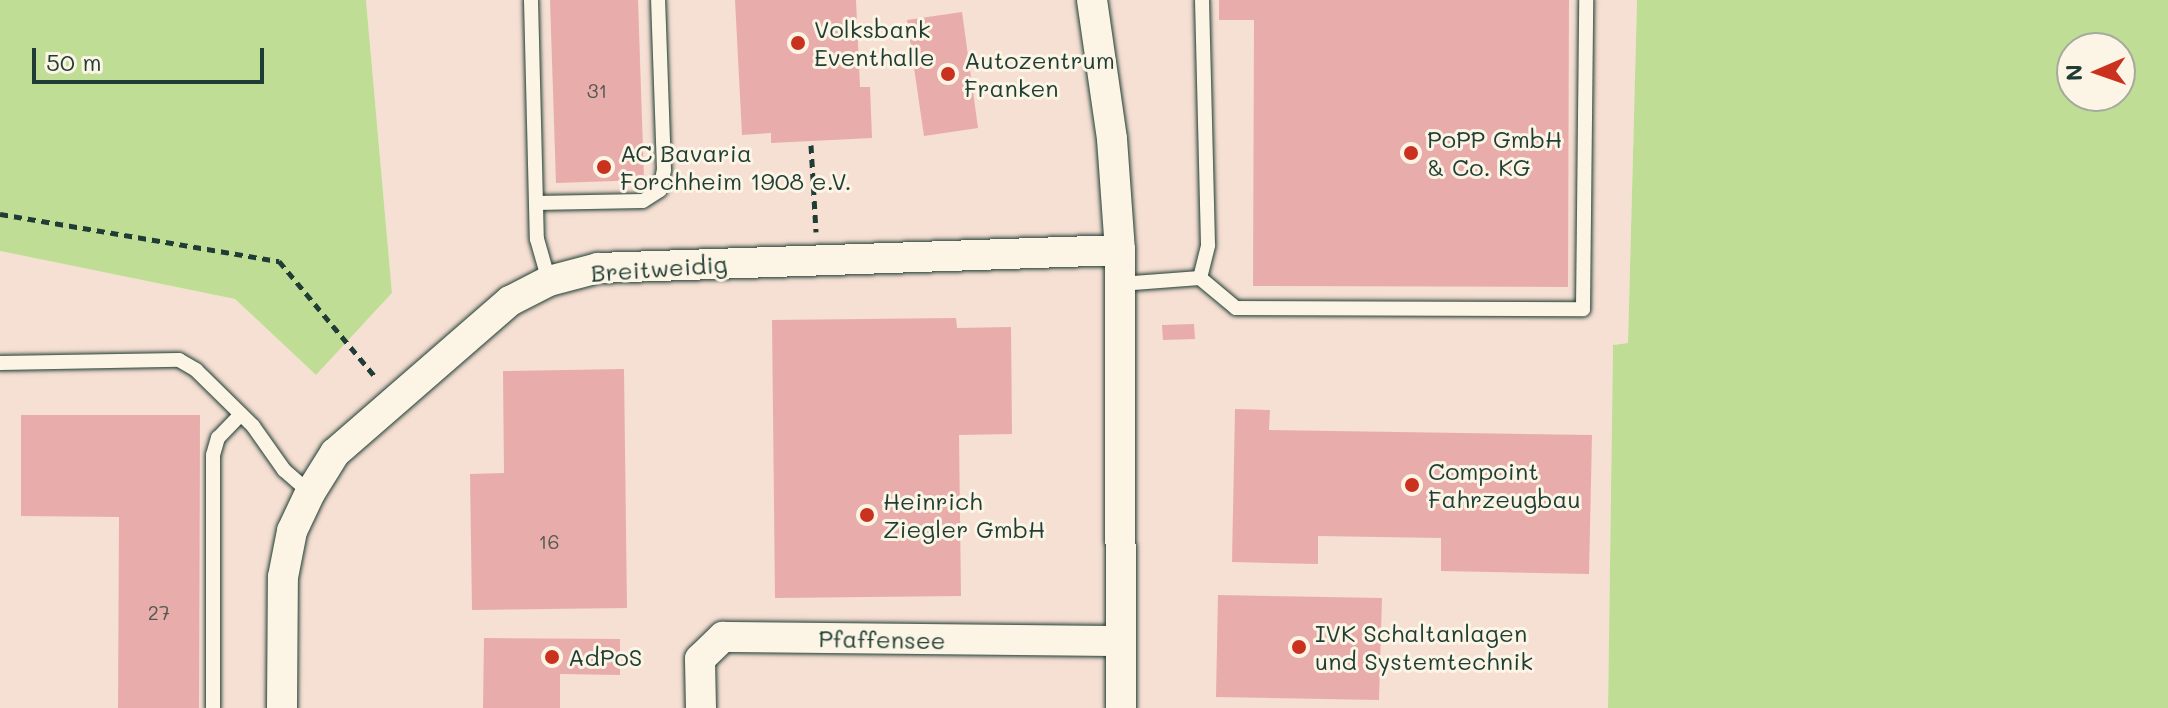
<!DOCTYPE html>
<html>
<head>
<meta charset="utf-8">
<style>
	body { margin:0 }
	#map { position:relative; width:2168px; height:708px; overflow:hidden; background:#fcf5e5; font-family:Mali,sans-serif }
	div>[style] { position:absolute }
	.built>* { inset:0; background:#f6dfd3 }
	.green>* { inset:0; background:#bfdd95 }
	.building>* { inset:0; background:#e8adaa }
	.path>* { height:5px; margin-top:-2.5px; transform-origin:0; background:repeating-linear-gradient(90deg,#1f3d34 0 8px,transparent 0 14px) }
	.roads { filter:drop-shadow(0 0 2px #1f3d34) drop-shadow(0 0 2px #1f3d34) }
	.lane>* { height:14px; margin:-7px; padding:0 7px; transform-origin:7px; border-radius:7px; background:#fcf5e5 }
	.street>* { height:30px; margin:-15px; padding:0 15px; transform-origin:15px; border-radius:15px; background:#fcf5e5 }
	.dots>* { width:22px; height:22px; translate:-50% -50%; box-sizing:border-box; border:4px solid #fcf5e5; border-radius:50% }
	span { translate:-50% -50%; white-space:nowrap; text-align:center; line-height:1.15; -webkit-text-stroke:6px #fcf5e5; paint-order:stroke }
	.number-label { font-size:20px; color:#515952 }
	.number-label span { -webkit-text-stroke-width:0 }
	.poi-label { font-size:24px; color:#1f3d34 }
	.left { translate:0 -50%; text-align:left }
	.street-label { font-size:24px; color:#1f3d34 }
	.north { position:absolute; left:2056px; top:32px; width:80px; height:80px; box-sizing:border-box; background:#fcf5e5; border:2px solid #a4ab9e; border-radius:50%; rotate:268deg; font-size:22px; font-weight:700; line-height:32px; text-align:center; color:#1f3d34 }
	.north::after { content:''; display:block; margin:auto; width:28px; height:36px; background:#c8321e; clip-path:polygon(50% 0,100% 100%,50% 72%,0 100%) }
	.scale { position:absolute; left:32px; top:48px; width:232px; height:36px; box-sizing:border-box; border:4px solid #1f3d34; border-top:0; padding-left:10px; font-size:24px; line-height:28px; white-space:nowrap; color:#1f3d34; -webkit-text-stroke:6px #fcf5e5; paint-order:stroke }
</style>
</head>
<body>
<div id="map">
	<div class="built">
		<i style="clip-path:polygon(366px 0,1637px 0,1628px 343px,1613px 345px,1608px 708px,0 708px,0 251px,235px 299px,316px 375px,392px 293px)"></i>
	</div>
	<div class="green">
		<i style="clip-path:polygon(0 0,366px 0,392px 293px,316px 375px,235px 299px,0 251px)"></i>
		<i style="clip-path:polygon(evenodd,1637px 0,2168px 0,2168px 708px,1608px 708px,1613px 345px,1628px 343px,1637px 0,2072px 48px,2120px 48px,2120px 96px,2072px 96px,2072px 48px)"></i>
	</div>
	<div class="building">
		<i style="clip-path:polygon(550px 0,638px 0,644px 180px,556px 183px)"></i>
		<i style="clip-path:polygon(735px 0,856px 0,860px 87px,870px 87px,872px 138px,771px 143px,771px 133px,742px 135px)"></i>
		<i style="clip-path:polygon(1219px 0,1569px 0,1568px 287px,1253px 286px,1254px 20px,1219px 20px)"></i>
		<i style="clip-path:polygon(962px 12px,978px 128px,924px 136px,907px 20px)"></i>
		<i style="clip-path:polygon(956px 318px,957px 328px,1011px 327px,1012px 434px,959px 435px,961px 596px,775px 598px,772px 320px)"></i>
		<i style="clip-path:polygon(1194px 324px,1195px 339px,1163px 340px,1162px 325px)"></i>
		<i style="clip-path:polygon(624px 369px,627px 608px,472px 610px,470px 474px,504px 473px,503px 371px)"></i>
		<i style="clip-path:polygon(1235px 409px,1270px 410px,1269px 430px,1592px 435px,1589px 574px,1441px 571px,1441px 538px,1318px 536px,1318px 564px,1232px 562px)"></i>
		<i style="clip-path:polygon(21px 415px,200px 415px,199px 708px,118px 708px,119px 517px,21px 516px)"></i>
		<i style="clip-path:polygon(1218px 595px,1382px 598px,1379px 700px,1216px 697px)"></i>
		<i style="clip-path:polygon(484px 638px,620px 639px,620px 675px,560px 674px,560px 708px,483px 708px)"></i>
	</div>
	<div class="path">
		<i style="left:811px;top:145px;width:87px;rotate:86.7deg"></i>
		<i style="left:0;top:214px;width:283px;rotate:9.6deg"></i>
		<i style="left:279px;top:261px;width:152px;rotate:50.3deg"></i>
	</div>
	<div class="roads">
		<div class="lane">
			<i style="left:531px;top:0;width:239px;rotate:88.6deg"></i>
			<i style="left:537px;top:239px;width:44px;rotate:74.1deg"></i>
			<i style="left:536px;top:203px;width:107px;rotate:-1.1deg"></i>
			<i style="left:643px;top:201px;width:20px;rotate:-33deg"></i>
			<i style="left:660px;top:190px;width:20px;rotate:-79deg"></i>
			<i style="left:664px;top:170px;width:170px;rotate:-92deg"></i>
			<i style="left:1200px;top:278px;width:47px;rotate:39.8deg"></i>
			<i style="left:1236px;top:308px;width:347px;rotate:0.2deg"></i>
			<i style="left:1583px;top:309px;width:309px;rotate:-89.4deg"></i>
			<i style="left:1120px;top:284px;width:80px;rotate:-4.3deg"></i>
			<i style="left:1200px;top:278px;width:34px;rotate:-76deg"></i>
			<i style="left:1208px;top:245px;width:245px;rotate:-91.4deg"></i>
			<i style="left:0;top:363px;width:179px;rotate:-1deg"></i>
			<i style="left:179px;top:360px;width:20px;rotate:30deg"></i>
			<i style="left:196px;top:370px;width:80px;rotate:44.5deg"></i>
			<i style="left:253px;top:426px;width:54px;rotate:54.8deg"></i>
			<i style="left:284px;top:470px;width:35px;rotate:41deg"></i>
			<i style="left:213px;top:708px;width:253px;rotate:-90deg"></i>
			<i style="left:213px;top:455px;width:18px;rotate:-74deg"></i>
			<i style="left:218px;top:438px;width:33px;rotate:-46deg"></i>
		</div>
		<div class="street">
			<i style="left:1092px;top:0;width:140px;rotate:81.8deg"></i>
			<i style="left:1112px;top:139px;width:111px;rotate:85.9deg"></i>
			<i style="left:1120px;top:250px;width:458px;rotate:89.9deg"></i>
			<i style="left:282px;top:708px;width:131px;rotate:-89.6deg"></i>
			<i style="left:283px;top:577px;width:47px;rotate:-78.9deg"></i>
			<i style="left:292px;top:531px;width:42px;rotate:-64.7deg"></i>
			<i style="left:310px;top:493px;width:47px;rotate:-58deg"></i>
			<i style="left:335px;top:453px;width:232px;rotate:-41deg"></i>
			<i style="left:510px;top:301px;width:44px;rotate:-27.1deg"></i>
			<i style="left:549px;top:281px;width:51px;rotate:-14.9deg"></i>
			<i style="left:598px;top:268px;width:522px;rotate:-1.97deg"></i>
			<i style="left:701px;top:708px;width:49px;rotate:-91.2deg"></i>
			<i style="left:700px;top:659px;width:32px;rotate:-44deg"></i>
			<i style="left:723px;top:637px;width:398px;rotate:0.6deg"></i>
		</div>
	</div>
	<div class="dots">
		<i style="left:798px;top:43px;background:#c8321e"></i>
		<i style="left:948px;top:74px;background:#c8321e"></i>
		<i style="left:1411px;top:153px;background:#c8321e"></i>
		<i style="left:604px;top:167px;background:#c8321e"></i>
		<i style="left:1412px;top:485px;background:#c8321e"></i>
		<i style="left:867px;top:515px;background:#c8321e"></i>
		<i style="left:1299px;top:647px;background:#c8321e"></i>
		<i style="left:552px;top:657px;background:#c8321e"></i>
	</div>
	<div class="number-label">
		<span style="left:597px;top:90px">31</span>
		<span style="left:549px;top:541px">16</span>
		<span style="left:159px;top:612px">27</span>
	</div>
	<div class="poi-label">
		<span class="left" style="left:814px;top:43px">Volksbank<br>Eventhalle</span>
		<span class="left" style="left:964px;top:74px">Autozentrum<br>Franken</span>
		<span class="left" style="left:1427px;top:153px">PoPP GmbH<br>&amp; Co. KG</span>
		<span class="left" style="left:620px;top:167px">AC Bavaria<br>Forchheim 1908 e.V.</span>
		<span class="left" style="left:1428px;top:485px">Compoint<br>Fahrzeugbau</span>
		<span class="left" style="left:883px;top:515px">Heinrich<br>Ziegler GmbH</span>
		<span class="left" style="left:1315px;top:647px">IVK Schaltanlagen<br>und Systemtechnik</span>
		<span class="left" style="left:568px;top:657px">AdPoS</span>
	</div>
	<div class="street-label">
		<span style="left:659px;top:268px;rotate:-4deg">Breitweidig</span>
		<span style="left:882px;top:639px;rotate:1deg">Pfaffensee</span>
	</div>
	<div class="north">N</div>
	<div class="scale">50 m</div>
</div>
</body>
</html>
